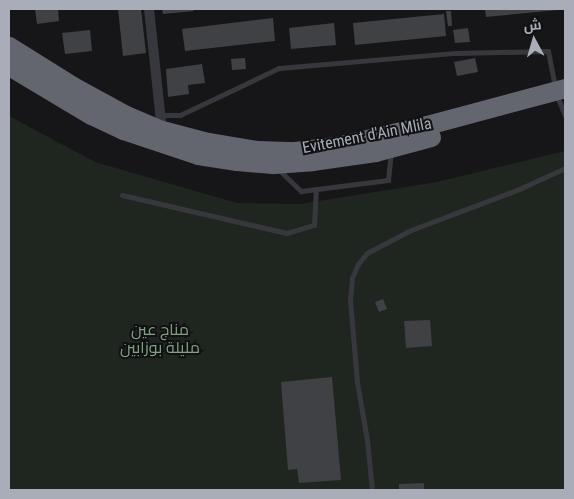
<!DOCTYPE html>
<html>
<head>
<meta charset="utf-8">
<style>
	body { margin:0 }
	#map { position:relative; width:574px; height:499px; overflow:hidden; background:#161618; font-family:"Roboto Condensed",Cairo,sans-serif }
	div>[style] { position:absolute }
	.green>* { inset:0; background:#1e261f }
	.building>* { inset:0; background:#404145 }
	.lane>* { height:5px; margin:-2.5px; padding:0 2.5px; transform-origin:2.5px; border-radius:2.5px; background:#37383d }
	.street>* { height:10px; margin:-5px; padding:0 5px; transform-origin:5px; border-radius:5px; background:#37383d }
	.highway>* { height:19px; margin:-9.5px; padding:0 9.5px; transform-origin:9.5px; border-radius:9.5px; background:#63666e }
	span { translate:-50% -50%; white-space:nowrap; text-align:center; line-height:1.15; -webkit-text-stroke:4px #111113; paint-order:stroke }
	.street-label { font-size:16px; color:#a8adb8 }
	.park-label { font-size:16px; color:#7fa381 }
	.frame { position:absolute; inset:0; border:10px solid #a8adb8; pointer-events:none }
	.north { position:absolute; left:509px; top:15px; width:50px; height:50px; -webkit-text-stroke:4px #111113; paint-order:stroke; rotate:354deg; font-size:14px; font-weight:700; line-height:20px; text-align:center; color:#a8adb8 }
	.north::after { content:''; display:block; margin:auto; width:18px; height:22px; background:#a8adb8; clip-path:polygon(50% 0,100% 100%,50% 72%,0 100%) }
</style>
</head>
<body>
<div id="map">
	<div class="green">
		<i style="clip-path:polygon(9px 116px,95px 162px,237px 203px,300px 204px,437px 182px,565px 151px,565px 490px,9px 490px)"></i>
	</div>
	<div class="building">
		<i style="clip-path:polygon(35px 9px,58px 9px,59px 21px,37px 24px)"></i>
		<i style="clip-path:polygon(118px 9px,141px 9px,146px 53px,123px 56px)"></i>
		<i style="clip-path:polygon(162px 9px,193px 9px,194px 11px,163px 14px)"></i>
		<i style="clip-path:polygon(485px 9px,558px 9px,558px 10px,486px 17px)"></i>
		<i style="clip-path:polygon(446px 11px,451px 11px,452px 26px,448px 26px)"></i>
		<i style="clip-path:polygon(444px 14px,446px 36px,355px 45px,353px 23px)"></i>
		<i style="clip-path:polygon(273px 18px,275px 41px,185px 51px,182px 29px)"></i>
		<i style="clip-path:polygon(334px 23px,336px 45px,291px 49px,289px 28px)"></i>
		<i style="clip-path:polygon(468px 28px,470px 42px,455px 43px,453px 30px)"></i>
		<i style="clip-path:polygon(90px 30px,92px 51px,65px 54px,62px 33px)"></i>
		<i style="clip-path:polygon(245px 58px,246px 69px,232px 70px,231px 59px)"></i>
		<i style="clip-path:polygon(475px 58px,478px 72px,457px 76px,454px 62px)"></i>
		<i style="clip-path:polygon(202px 64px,205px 83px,188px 85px,189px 94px,168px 97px,166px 69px)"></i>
		<i style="clip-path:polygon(383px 299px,387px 309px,379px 312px,375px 302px)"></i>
		<i style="clip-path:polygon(430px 320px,432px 346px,406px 348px,404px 321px)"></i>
		<i style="clip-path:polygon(332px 377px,341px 480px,299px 483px,297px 469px,288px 470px,281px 382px)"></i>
		<i style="clip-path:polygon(424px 483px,424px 490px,399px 490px,399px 484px)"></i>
	</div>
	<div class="lane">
		<i style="left:556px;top:94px;width:23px;rotate:67deg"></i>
		<i style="left:161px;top:115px;width:19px"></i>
		<i style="left:180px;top:115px;width:110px;rotate:-25.4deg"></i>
		<i style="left:279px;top:68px;width:177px;rotate:-4.9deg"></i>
		<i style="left:455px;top:53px;width:93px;rotate:-1.2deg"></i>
		<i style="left:548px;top:51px;width:36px;rotate:79deg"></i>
		<i style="left:278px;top:169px;width:32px;rotate:44deg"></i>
		<i style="left:301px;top:191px;width:88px;rotate:-7.2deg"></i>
		<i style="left:388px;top:180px;width:27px;rotate:-84deg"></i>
		<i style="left:122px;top:195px;width:169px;rotate:13deg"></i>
		<i style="left:287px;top:233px;width:28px;rotate:-17deg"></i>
		<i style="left:314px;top:225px;width:36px;rotate:-87deg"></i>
		<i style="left:372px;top:490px;width:50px;rotate:-95.7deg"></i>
		<i style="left:367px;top:440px;width:59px;rotate:-99.8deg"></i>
		<i style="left:357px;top:382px;width:81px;rotate:-94.9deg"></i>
		<i style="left:350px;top:301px;width:23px;rotate:-85deg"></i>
		<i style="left:352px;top:278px;width:15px;rotate:-67deg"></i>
		<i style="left:358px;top:264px;width:14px;rotate:-51deg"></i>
		<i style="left:367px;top:253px;width:50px;rotate:-27.6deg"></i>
		<i style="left:411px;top:230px;width:113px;rotate:-20.7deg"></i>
		<i style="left:517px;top:190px;width:53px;rotate:-24.6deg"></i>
	</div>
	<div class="street">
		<i style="left:149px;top:9px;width:122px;rotate:83.9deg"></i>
	</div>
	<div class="highway">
		<i style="left:9px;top:46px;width:75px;rotate:32deg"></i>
		<i style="left:73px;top:86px;width:60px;rotate:28.7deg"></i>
		<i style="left:126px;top:115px;width:39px;rotate:23deg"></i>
		<i style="left:162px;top:130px;width:48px;rotate:14.6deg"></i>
		<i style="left:208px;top:142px;width:50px;rotate:9.3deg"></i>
		<i style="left:257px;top:150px;width:38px;rotate:2deg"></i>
		<i style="left:295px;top:151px;width:46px;rotate:-7.4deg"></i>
		<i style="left:341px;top:145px;width:88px;rotate:-13.1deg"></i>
		<i style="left:427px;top:125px;width:143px;rotate:-15deg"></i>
		<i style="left:9px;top:66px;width:96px;rotate:30.9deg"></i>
		<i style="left:91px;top:115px;width:35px;rotate:25deg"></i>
		<i style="left:123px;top:130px;width:79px;rotate:18.4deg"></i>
		<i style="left:198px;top:155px;width:39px;rotate:9deg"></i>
		<i style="left:237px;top:161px;width:36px;rotate:5deg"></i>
		<i style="left:273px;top:164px;width:39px;rotate:-4deg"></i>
		<i style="left:312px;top:161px;width:64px;rotate:-8.1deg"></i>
		<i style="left:375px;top:152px;width:58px;rotate:-15deg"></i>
	</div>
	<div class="street-label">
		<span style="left:367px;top:136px;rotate:-11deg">Evitement d'Ain Mlila</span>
	</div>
	<div class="park-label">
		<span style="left:160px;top:339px">مناج عين<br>مليلة بوزابين</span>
	</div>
	<div class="frame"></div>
	<div class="north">ش</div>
</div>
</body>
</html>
